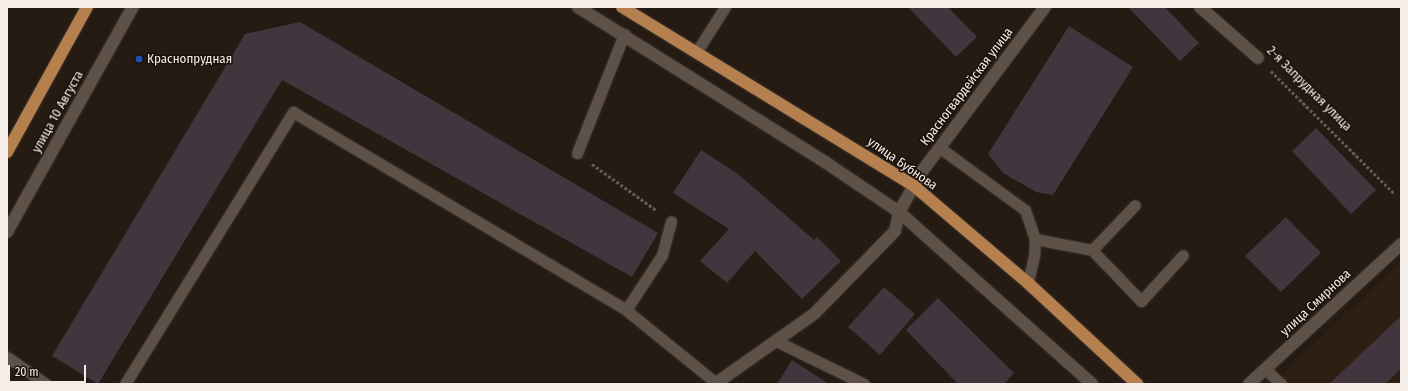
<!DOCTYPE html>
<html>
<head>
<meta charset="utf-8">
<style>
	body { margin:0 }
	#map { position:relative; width:1408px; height:391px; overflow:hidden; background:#251b13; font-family:"Fira Sans Condensed",sans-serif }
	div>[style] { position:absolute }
	.built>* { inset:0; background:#2f1f13 }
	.building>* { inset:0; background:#42353d }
	.path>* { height:2.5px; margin-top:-1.25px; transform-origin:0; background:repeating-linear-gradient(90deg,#645b54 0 3px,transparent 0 5px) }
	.roads { filter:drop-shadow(0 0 1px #3c3430) drop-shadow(0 0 1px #3c3430) }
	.service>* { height:11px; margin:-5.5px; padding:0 5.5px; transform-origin:5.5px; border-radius:5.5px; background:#5e5248 }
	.minor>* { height:12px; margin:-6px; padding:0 6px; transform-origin:6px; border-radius:6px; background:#5e5248 }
	.secondary>* { height:12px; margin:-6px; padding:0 6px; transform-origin:6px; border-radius:6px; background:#5e5248 }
	.trunk>* { height:12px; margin:-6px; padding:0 6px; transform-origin:6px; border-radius:6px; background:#b5804e }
	.dots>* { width:11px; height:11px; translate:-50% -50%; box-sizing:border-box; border:2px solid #1c110a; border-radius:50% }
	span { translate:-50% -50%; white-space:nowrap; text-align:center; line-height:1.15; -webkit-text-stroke:3px #1c110a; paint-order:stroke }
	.poi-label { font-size:13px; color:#f5eee8 }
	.left { translate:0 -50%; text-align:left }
	.street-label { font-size:13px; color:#f5eee8 }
	.frame { position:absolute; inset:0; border:8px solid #f5eee8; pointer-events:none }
	.scale { position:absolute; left:8px; top:365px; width:78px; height:18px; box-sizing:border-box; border:2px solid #f5eee8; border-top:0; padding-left:5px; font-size:12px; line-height:14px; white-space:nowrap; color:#f5eee8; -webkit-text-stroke:3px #1c110a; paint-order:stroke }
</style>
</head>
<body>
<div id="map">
	<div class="built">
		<i style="clip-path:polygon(1401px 262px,1401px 384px,1272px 384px)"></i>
	</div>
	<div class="building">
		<i style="clip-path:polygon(908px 7px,948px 7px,977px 37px,956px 57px)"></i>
		<i style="clip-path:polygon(1128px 7px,1165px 7px,1199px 43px,1180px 61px)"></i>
		<i style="clip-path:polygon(300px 22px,658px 233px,632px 277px,282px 80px,98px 384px,52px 356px,245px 34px)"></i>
		<i style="clip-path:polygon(1069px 26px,1133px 67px,1053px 195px,1036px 192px,1003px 173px,988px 154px)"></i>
		<i style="clip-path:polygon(1316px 128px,1376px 190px,1351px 214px,1292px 151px)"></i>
		<i style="clip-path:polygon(701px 150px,738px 174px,814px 240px,817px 237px,841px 261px,802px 299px,755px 251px,727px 283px,700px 261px,729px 229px,673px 193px)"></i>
		<i style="clip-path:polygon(1286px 217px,1321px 253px,1281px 292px,1245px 256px)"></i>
		<i style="clip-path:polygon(884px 287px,915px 314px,880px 355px,848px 327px)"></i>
		<i style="clip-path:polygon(938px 298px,1014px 373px,1004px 384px,958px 384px,906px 330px)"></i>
		<i style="clip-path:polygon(1401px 316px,1401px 369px,1385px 384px,1329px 384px)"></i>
		<i style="clip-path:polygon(792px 360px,829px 384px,777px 384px)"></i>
	</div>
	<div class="path">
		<i style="left:1271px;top:71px;width:175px;rotate:44.8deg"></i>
		<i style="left:592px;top:164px;width:79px;rotate:35.7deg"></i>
	</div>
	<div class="roads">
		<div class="service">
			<i style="left:697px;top:51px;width:52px;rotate:-57.5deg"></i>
			<i style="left:940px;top:148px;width:105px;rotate:36.1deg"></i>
			<i style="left:1025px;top:210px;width:31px;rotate:71deg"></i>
			<i style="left:1035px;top:239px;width:17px;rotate:93deg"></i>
			<i style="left:1034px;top:256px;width:28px;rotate:103deg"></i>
			<i style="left:577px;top:153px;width:128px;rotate:-68.4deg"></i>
			<i style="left:1035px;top:239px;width:58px;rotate:10.9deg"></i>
			<i style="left:1092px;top:250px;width:62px;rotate:-46.3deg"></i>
			<i style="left:1092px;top:250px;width:71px;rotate:46.1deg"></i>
			<i style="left:1141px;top:301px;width:62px;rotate:-47.6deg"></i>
			<i style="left:626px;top:310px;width:116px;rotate:39deg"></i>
			<i style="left:776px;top:341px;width:98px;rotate:26deg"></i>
			<i style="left:7px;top:357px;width:47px;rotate:34.7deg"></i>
			<i style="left:1265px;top:369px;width:22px;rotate:43deg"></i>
			<i style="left:125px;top:384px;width:320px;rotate:-58.3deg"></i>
			<i style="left:293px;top:112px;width:387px;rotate:30.7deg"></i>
			<i style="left:626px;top:310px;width:66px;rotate:-56.8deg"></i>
			<i style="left:662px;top:255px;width:35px;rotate:-75deg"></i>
		</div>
		<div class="minor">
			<i style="left:1200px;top:7px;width:77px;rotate:41.3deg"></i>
			<i style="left:715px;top:384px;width:121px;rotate:-35.3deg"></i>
			<i style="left:814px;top:314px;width:116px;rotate:-45.7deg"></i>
			<i style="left:895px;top:231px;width:19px;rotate:-78deg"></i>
			<i style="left:899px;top:212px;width:48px;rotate:-60.3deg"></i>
			<i style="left:923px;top:170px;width:204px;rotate:-53.2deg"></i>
		</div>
		<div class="secondary">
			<i style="left:578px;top:7px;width:292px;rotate:32.1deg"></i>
			<i style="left:825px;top:162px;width:89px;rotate:34deg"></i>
			<i style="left:899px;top:212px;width:259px;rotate:41.7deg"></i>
			<i style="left:7px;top:232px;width:258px;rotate:-60.8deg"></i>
			<i style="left:1249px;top:384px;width:207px;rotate:-42.6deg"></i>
		</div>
		<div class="trunk">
			<i style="left:622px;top:7px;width:342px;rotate:31.5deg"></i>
			<i style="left:914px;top:186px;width:150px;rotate:40.4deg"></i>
			<i style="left:1028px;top:283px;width:149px;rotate:42.8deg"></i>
			<i style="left:7px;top:152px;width:166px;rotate:-61.1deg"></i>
		</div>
	</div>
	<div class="dots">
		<i style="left:139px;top:59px;background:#1a4fb4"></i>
	</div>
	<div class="poi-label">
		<span class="left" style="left:147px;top:59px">Краснопрудная</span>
	</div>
	<div class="street-label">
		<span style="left:967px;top:87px;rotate:-53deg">Красногвардейская улица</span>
		<span style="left:1309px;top:89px;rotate:45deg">2-я Запрудная улица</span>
		<span style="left:58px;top:112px;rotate:-61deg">улица 10 Августа</span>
		<span style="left:902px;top:164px;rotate:35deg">улица Бубнова</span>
		<span style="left:1316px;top:303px;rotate:-43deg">улица Смирнова</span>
	</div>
	<div class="frame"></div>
	<div class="scale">20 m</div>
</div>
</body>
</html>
